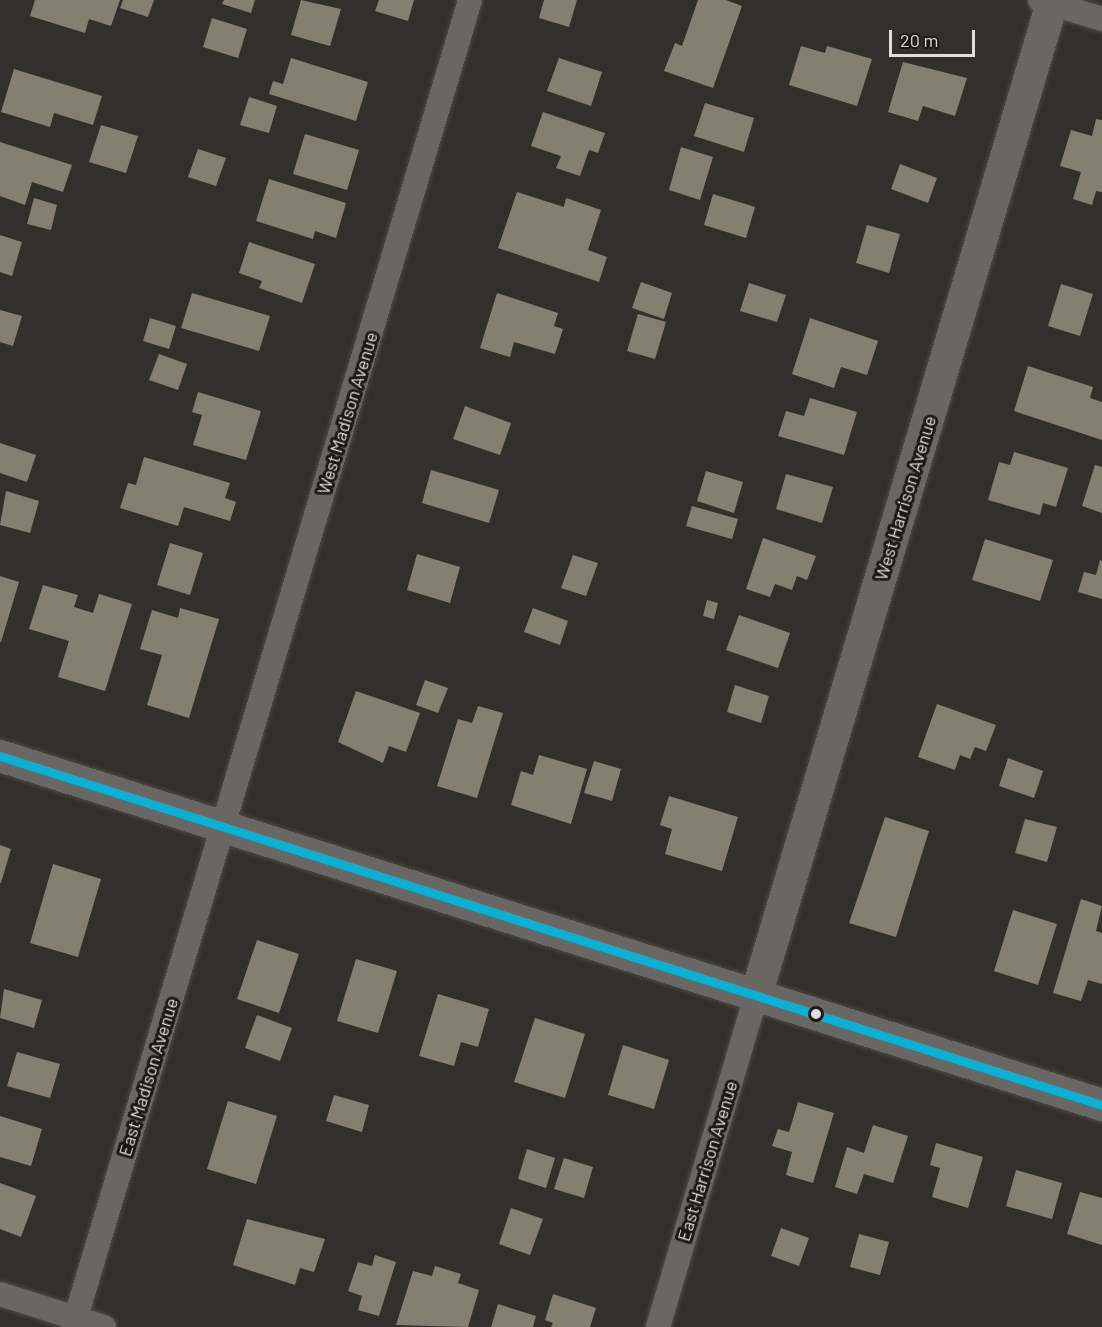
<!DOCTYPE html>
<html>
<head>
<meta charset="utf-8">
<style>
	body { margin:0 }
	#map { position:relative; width:1102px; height:1327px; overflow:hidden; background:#31302a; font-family:Barlow,sans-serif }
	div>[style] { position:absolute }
	.building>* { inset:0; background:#848071 }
	.roads { filter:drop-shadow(0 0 2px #4d4b47) drop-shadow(0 0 2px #4d4b47) }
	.minor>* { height:24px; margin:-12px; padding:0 12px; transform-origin:12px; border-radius:12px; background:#686763 }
	.tertiary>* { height:32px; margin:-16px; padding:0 16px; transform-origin:16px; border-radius:16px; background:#686763 }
	.bus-1>* { height:9px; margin:-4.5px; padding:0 4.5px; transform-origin:4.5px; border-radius:4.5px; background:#0dafd3 }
	.dots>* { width:16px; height:16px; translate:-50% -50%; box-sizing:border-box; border:3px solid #1b1915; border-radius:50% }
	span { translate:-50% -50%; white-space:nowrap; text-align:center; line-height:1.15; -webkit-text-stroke:6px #1b1915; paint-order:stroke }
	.street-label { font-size:18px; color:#e0ded8 }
	.scale { position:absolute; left:889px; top:30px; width:86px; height:27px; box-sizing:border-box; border:3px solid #e0ded8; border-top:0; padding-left:8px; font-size:18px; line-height:21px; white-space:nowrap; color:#e0ded8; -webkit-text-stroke:4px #1b1915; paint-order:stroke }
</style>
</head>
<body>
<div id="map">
	<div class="building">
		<i style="clip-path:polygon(35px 0,120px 0,111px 26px,89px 19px,85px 33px,30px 16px)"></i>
		<i style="clip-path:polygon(123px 0,154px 0,148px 17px,120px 8px)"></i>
		<i style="clip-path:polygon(224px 0,255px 0,251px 13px,222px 4px)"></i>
		<i style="clip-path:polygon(301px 0,341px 9px,330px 46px,291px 35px)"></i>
		<i style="clip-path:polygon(379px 0,414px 0,408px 21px,375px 11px)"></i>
		<i style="clip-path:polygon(544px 0,577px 0,569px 27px,539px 18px)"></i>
		<i style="clip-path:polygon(698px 0,726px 0,742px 6px,713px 88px,664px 71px,675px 43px,682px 46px)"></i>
		<i style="clip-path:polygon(212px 18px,247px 29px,238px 58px,203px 47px)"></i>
		<i style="clip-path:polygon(801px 46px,825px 53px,827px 46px,872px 59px,857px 106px,789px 85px)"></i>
		<i style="clip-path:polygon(291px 58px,368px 82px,356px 121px,269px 94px,273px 81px,283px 84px)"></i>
		<i style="clip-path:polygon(559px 58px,602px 72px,591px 106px,547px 91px)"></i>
		<i style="clip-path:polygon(903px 62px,967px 78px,955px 116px,923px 106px,918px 121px,888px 112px)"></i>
		<i style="clip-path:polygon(14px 69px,102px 96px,93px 125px,54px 113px,50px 127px,1px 112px)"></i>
		<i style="clip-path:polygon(249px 97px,277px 106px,269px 133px,240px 125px)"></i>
		<i style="clip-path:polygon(705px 103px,754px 118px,744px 152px,694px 136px)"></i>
		<i style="clip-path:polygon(543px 112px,605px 133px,598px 153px,589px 150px,580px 176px,556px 168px,561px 156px,531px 146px)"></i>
		<i style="clip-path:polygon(1096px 119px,1102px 120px,1102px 192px,1096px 191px,1092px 205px,1073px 199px,1081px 172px,1060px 166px,1071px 130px,1092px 136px)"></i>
		<i style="clip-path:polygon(101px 125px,138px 136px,126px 173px,89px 162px)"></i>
		<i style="clip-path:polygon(305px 134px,359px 150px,347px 190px,293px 174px)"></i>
		<i style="clip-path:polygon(0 142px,72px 165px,63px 192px,32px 182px,25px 205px,0 196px)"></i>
		<i style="clip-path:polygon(681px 147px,713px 157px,700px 200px,669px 190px)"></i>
		<i style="clip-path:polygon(198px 149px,226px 158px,216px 186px,188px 177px)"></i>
		<i style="clip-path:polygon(900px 164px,937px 178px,928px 203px,891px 189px)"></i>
		<i style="clip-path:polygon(269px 179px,346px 203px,336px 238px,315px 231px,313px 239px,256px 221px)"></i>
		<i style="clip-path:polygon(517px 192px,564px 207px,566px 198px,601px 210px,588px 250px,607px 257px,599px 282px,498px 248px)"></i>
		<i style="clip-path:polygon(713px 194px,755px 207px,746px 238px,704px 225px)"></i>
		<i style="clip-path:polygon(34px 198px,57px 205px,51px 230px,27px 224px)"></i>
		<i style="clip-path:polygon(867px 225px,900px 234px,889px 273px,856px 263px)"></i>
		<i style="clip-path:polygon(0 235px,22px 242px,12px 276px,0 272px)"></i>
		<i style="clip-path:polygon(249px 242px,315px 264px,302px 303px,259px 288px,262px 281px,239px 273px)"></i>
		<i style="clip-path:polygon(641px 282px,672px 293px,664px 319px,632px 308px)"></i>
		<i style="clip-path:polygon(749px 283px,786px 295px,777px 322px,740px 311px)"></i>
		<i style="clip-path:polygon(1061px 284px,1093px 294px,1080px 336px,1048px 326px)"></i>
		<i style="clip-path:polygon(192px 293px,270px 316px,259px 351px,181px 328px)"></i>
		<i style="clip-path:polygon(497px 293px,558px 313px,554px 326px,563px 329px,555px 354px,514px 342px,510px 357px,480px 348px)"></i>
		<i style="clip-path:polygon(0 310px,22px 316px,13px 346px,0 342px)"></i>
		<i style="clip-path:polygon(638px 314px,666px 322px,655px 359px,627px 351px)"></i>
		<i style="clip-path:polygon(150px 318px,176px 326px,169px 349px,143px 341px)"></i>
		<i style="clip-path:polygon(810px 318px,878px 341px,867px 375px,841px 367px,834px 388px,792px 374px)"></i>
		<i style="clip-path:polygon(159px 354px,187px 364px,178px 390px,149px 380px)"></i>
		<i style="clip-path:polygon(1028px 366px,1093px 387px,1090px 398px,1102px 402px,1102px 440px,1014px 411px)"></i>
		<i style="clip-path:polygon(198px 392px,261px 411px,246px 460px,193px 445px,202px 415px,192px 412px)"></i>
		<i style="clip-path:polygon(810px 398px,857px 412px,844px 455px,778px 436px,786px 411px,804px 416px)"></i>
		<i style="clip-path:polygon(465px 406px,511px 423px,500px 455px,453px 439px)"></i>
		<i style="clip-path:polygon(0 443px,36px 455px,27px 482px,0 473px)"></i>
		<i style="clip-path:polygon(1014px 452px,1068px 468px,1056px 507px,1043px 503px,1040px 515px,988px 500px,999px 462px,1010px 465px)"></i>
		<i style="clip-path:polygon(144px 457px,230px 483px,225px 498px,236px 502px,230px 521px,184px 507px,178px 526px,120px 508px,128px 483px,136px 485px)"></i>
		<i style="clip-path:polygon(1095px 465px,1102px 467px,1102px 513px,1082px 506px)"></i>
		<i style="clip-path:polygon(431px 470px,499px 490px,489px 523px,422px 503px)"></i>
		<i style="clip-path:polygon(706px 471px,743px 482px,734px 513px,697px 501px)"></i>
		<i style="clip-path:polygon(786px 474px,833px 487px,822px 523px,776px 509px)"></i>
		<i style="clip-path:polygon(6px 491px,39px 501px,30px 533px,0 525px)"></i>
		<i style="clip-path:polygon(692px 506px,738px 519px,732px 539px,686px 526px)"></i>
		<i style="clip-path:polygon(763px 538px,816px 556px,807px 580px,797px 576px,792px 590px,775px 584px,770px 597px,746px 589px)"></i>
		<i style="clip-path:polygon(985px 539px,1053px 560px,1040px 601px,972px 580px)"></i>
		<i style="clip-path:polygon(170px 543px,203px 553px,190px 595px,157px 585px)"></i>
		<i style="clip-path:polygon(417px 554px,460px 567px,450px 603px,407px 590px)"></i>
		<i style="clip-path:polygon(573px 555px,598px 563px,586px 596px,561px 588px)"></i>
		<i style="clip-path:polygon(1100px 560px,1102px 561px,1102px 599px,1078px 592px,1084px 572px,1096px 575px)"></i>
		<i style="clip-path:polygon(0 576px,19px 582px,1px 642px,0 642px)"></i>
		<i style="clip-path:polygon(43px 585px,78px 595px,74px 607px,93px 613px,99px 594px,132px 604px,105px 691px,58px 677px,69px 641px,29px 629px)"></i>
		<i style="clip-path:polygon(707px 600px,718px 603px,714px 619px,703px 616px)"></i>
		<i style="clip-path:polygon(180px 608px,219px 619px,189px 718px,147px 705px,162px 655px,140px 649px,152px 610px,178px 618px)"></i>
		<i style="clip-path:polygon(533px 608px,568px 621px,560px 645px,524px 632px)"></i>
		<i style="clip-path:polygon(739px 615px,790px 633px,778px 668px,726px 650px)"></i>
		<i style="clip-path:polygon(425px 680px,448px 688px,438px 713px,416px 705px)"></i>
		<i style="clip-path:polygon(735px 685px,769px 696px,761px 723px,727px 712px)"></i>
		<i style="clip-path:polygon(356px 691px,420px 713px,406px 752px,389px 746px,383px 763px,338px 742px)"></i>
		<i style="clip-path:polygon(937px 704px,996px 725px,986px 751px,975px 747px,970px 759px,960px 755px,955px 770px,918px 757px)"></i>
		<i style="clip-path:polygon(478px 706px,503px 713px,477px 798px,437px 786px,458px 719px,472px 723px)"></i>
		<i style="clip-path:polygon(539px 755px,587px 769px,571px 824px,511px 805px,521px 771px,533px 775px)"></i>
		<i style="clip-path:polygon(1008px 758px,1043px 771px,1034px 798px,999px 786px)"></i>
		<i style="clip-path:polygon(594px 761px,621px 769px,612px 801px,584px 793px)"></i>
		<i style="clip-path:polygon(669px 796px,738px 817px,722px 871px,665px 854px,672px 829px,660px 825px)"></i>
		<i style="clip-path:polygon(885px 817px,929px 831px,896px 937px,849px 923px)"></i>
		<i style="clip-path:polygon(1025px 819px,1057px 827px,1047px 862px,1015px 853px)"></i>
		<i style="clip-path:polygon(0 845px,11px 849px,1px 883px,0 883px)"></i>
		<i style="clip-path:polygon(53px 864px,101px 879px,78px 957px,30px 943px)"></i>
		<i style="clip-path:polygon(1081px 899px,1102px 906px,1096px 931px,1102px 933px,1102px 984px,1088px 980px,1081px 1001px,1053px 993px)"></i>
		<i style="clip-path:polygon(1013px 910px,1057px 924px,1038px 985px,994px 971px)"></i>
		<i style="clip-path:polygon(257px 940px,299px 954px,279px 1013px,237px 999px)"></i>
		<i style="clip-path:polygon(356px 959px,397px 971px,378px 1033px,337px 1021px)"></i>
		<i style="clip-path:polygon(4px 989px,42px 1000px,34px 1028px,0 1018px)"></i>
		<i style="clip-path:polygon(438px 994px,489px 1009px,478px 1047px,461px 1042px,454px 1066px,419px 1056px)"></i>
		<i style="clip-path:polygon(257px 1015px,292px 1028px,280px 1061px,245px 1048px)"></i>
		<i style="clip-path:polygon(535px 1018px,585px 1034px,565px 1098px,514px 1082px)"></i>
		<i style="clip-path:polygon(623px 1045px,669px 1060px,654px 1109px,608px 1095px)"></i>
		<i style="clip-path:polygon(17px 1052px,60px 1064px,50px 1098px,7px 1086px)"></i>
		<i style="clip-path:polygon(334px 1095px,369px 1105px,362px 1132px,326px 1121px)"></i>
		<i style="clip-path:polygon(228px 1101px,277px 1116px,256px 1184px,207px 1169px)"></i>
		<i style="clip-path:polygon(798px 1102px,834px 1113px,813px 1183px,786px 1175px,792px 1152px,772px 1146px,778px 1129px,789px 1132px)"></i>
		<i style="clip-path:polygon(0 1116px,42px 1129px,31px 1166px,0 1157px)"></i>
		<i style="clip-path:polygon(873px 1125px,908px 1136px,893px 1183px,864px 1174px,857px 1194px,835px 1187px,847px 1147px,864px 1153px)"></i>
		<i style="clip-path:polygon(936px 1143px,983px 1157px,968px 1208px,932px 1197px,940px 1168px,930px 1165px)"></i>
		<i style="clip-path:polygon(527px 1149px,555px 1158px,546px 1188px,518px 1179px)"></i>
		<i style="clip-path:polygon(564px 1158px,593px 1167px,584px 1198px,554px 1189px)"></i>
		<i style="clip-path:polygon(1016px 1170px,1062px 1183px,1052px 1219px,1006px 1206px)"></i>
		<i style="clip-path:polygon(0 1183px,36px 1196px,21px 1237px,0 1229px)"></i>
		<i style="clip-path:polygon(1080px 1192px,1102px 1198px,1102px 1245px,1067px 1234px)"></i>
		<i style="clip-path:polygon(511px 1208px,543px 1219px,530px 1255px,499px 1244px)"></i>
		<i style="clip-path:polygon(247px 1219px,325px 1239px,314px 1272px,300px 1268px,295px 1285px,233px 1265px)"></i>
		<i style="clip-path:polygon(781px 1228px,809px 1238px,799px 1266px,771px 1256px)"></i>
		<i style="clip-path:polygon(859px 1234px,889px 1242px,880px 1275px,850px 1267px)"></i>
		<i style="clip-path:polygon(375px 1255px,396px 1262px,379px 1316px,358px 1310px,362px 1296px,348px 1291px,358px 1262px,372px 1266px)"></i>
		<i style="clip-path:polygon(435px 1266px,461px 1274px,458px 1283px,479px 1290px,468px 1327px,396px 1325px,413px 1271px,432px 1276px)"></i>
		<i style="clip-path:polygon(553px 1294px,596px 1308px,590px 1327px,551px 1327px,553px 1323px,545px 1320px)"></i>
		<i style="clip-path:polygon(498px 1304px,536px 1316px,533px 1327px,491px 1327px)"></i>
	</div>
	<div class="roads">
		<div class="minor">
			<i style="left:1040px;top:0;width:65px;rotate:17deg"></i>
			<i style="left:0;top:1294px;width:109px;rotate:17.6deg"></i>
			<i style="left:73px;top:1327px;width:1385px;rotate:-73.34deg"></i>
			<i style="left:658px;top:1327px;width:345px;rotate:-73.5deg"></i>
		</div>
		<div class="tertiary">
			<i style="left:0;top:756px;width:1156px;rotate:17.57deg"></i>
			<i style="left:756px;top:996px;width:1039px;rotate:-73.4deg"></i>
		</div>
	</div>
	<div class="bus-1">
		<i style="left:0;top:756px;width:1156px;rotate:17.57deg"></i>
	</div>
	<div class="dots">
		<i style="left:816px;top:1014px;background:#e0ded8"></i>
	</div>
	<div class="street-label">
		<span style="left:347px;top:413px;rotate:-73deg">West Madison Avenue</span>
		<span style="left:905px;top:498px;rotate:-73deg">West Harrison Avenue</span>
		<span style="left:148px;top:1077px;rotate:-73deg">East Madison Avenue</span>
		<span style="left:707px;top:1161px;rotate:-73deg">East Harrison Avenue</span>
	</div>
	<div class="scale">20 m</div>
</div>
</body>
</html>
